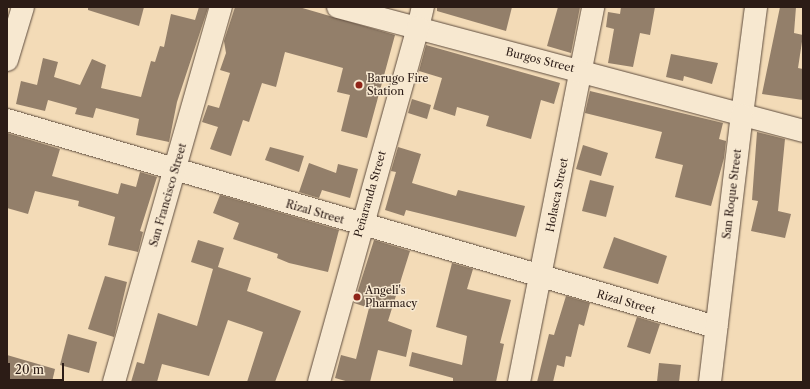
<!DOCTYPE html>
<html>
<head>
<meta charset="utf-8">
<style>
	body { margin:0 }
	#map { position:relative; width:810px; height:389px; overflow:hidden; background:#f3dbb7; font-family:"Libre Caslon Text",serif }
	div>[style] { position:absolute }
	.building>* { inset:0; background:#937f6a }
	.roads { filter:drop-shadow(0 0 1px #5e4c3e) drop-shadow(0 0 1px #5e4c3e) }
	.street>* { height:22px; margin:-11px; padding:0 11px; transform-origin:11px; border-radius:11px; background:#f7e8d0 }
	.secondary>* { height:22px; margin:-11px; padding:0 11px; transform-origin:11px; border-radius:11px; background:#f7e8d0 }
	.dots>* { width:11px; height:11px; translate:-50% -50%; box-sizing:border-box; border:2px solid #f7e8d0; border-radius:50% }
	span { translate:-50% -50%; white-space:nowrap; text-align:center; line-height:1.15; -webkit-text-stroke:3px #f7e8d0; paint-order:stroke }
	.street-label { font-size:11px; color:#2c1c16 }
	.poi-label { font-size:11px; color:#2c1c16 }
	.left { translate:0 -50%; text-align:left }
	.frame { position:absolute; inset:0; border:8px solid #2c1c16; pointer-events:none }
	.scale { position:absolute; left:8px; top:363px; width:56px; height:18px; box-sizing:border-box; border:2px solid #2c1c16; border-top:0; padding-left:5px; font-size:12px; line-height:14px; white-space:nowrap; color:#2c1c16; -webkit-text-stroke:3px #f7e8d0; paint-order:stroke }
</style>
</head>
<body>
<div id="map">
	<div class="building">
		<i style="clip-path:polygon(88px 7px,144px 7px,139px 26px,88px 10px)"></i>
		<i style="clip-path:polygon(199px 7px,208px 8px,177px 102px,169px 142px,136px 135px,139px 119px,96px 108px,93px 118px,75px 114px,77px 108px,48px 100px,45px 111px,16px 104px,21px 81px,37px 85px,43px 58px,58px 62px,54px 77px,80px 85px,92px 59px,106px 65px,101px 88px,141px 97px,151px 61px,155px 62px,160px 46px,164px 47px,171px 14px,195px 20px)"></i>
		<i style="clip-path:polygon(235px 7px,299px 7px,395px 35px,367px 138px,341px 131px,350px 95px,337px 92px,343px 68px,285px 52px,276px 87px,262px 83px,249px 122px,243px 120px,231px 156px,210px 149px,218px 127px,202px 122px,208px 105px,219px 108px,230px 73px,220px 70px,226px 53px,224px 41px)"></i>
		<i style="clip-path:polygon(437px 7px,512px 7px,506px 31px,437px 11px)"></i>
		<i style="clip-path:polygon(558px 7px,580px 7px,571px 53px,547px 46px)"></i>
		<i style="clip-path:polygon(621px 7px,655px 7px,650px 35px,640px 33px,633px 67px,608px 63px,614px 29px,606px 27px,608px 12px,620px 14px)"></i>
		<i style="clip-path:polygon(780px 7px,796px 7px,794px 33px,803px 35px,798px 68px,803px 69px,803px 100px,762px 94px)"></i>
		<i style="clip-path:polygon(426px 45px,560px 83px,554px 104px,541px 100px,531px 139px,486px 126px,489px 116px,457px 107px,455px 116px,433px 109px,442px 78px,419px 71px)"></i>
		<i style="clip-path:polygon(671px 54px,718px 63px,712px 84px,684px 76px,683px 81px,666px 77px)"></i>
		<i style="clip-path:polygon(590px 91px,723px 123px,719px 139px,726px 141px,724px 158px,711px 206px,675px 197px,683px 165px,655px 158px,662px 132px,585px 113px)"></i>
		<i style="clip-path:polygon(412px 99px,431px 105px,427px 119px,408px 113px)"></i>
		<i style="clip-path:polygon(757px 132px,785px 139px,778px 211px,791px 214px,785px 238px,751px 231px,758px 201px,752px 200px)"></i>
		<i style="clip-path:polygon(7px 133px,60px 149px,52px 176px,118px 194px,121px 183px,136px 187px,140px 172px,157px 177px,140px 231px,143px 232px,138px 252px,108px 245px,115px 217px,78px 206px,79px 201px,35px 191px,28px 214px,7px 208px)"></i>
		<i style="clip-path:polygon(583px 145px,608px 153px,601px 176px,576px 169px)"></i>
		<i style="clip-path:polygon(270px 147px,304px 156px,299px 172px,265px 160px)"></i>
		<i style="clip-path:polygon(398px 147px,421px 154px,412px 183px,456px 196px,458px 190px,525px 206px,516px 237px,406px 210px,404px 216px,385px 210px,396px 172px,391px 171px)"></i>
		<i style="clip-path:polygon(309px 163px,336px 173px,338px 164px,358px 169px,350px 198px,322px 190px,319px 198px,299px 192px)"></i>
		<i style="clip-path:polygon(590px 180px,614px 186px,606px 217px,582px 211px)"></i>
		<i style="clip-path:polygon(220px 195px,339px 230px,328px 272px,289px 263px,277px 258px,278px 254px,233px 239px,239px 223px,213px 213px)"></i>
		<i style="clip-path:polygon(614px 237px,667px 256px,658px 284px,603px 268px)"></i>
		<i style="clip-path:polygon(198px 240px,224px 248px,218px 267px,251px 278px,247px 291px,301px 311px,275px 382px,247px 382px,263px 332px,228px 320px,209px 376px,162px 364px,157px 382px,131px 382px,137px 362px,144px 364px,158px 313px,197px 326px,213px 269px,191px 262px)"></i>
		<i style="clip-path:polygon(374px 240px,410px 251px,388px 321px,412px 330px,406px 357px,378px 350px,370px 382px,349px 382px,335px 378px,341px 355px,356px 359px,369px 308px,354px 303px)"></i>
		<i style="clip-path:polygon(452px 263px,473px 269px,467px 289px,511px 300px,500px 343px,504px 344px,496px 382px,453px 382px,453px 378px,409px 366px,412px 352px,462px 365px,467px 336px,436px 327px)"></i>
		<i style="clip-path:polygon(105px 276px,127px 282px,114px 337px,88px 329px)"></i>
		<i style="clip-path:polygon(566px 296px,590px 303px,584px 326px,579px 324px,571px 357px,566px 356px,564px 367px,557px 365px,553px 382px,537px 382px,549px 334px,554px 335px)"></i>
		<i style="clip-path:polygon(637px 317px,660px 324px,650px 354px,627px 347px)"></i>
		<i style="clip-path:polygon(68px 334px,97px 342px,89px 373px,60px 365px)"></i>
		<i style="clip-path:polygon(7px 355px,55px 369px,52px 382px,7px 382px)"></i>
		<i style="clip-path:polygon(659px 363px,681px 365px,679px 382px,657px 382px)"></i>
	</div>
	<div class="roads">
		<div class="street">
			<i style="left:418px;top:28px;width:22px;rotate:-77deg"></i>
			<i style="left:7px;top:60px;width:55px;rotate:-73.2deg"></i>
			<i style="left:742px;top:115px;width:109px;rotate:-82.6deg"></i>
			<i style="left:7px;top:120px;width:739px;rotate:16.28deg"></i>
			<i style="left:114px;top:382px;width:390px;rotate:-74.1deg"></i>
			<i style="left:519px;top:382px;width:382px;rotate:-78.8deg"></i>
		</div>
		<div class="secondary">
			<i style="left:338px;top:7px;width:481px;rotate:14.9deg"></i>
			<i style="left:319px;top:382px;width:368px;rotate:-74.4deg"></i>
			<i style="left:710px;top:382px;width:269px;rotate:-83.2deg"></i>
		</div>
	</div>
	<div class="dots">
		<i style="left:359px;top:85px;background:#8f2418"></i>
		<i style="left:357px;top:297px;background:#8f2418"></i>
	</div>
	<div class="street-label">
		<span style="left:540px;top:60px;rotate:14deg">Burgos Street</span>
		<span style="left:370px;top:194px;rotate:-74deg">Peñaranda Street</span>
		<span style="left:732px;top:194px;rotate:-83deg">San Roque Street</span>
		<span style="left:168px;top:195px;rotate:-74deg">San Francisco Street</span>
		<span style="left:557px;top:195px;rotate:-79deg">Holasca Street</span>
		<span style="left:315px;top:212px;rotate:16deg">Rizal Street</span>
		<span style="left:626px;top:302px;rotate:16deg">Rizal Street</span>
	</div>
	<div class="poi-label">
		<span class="left" style="left:367px;top:85px">Barugo Fire<br>Station</span>
		<span class="left" style="left:365px;top:297px">Angeli's<br>Pharmacy</span>
	</div>
	<div class="frame"></div>
	<div class="scale">20 m</div>
</div>
</body>
</html>
